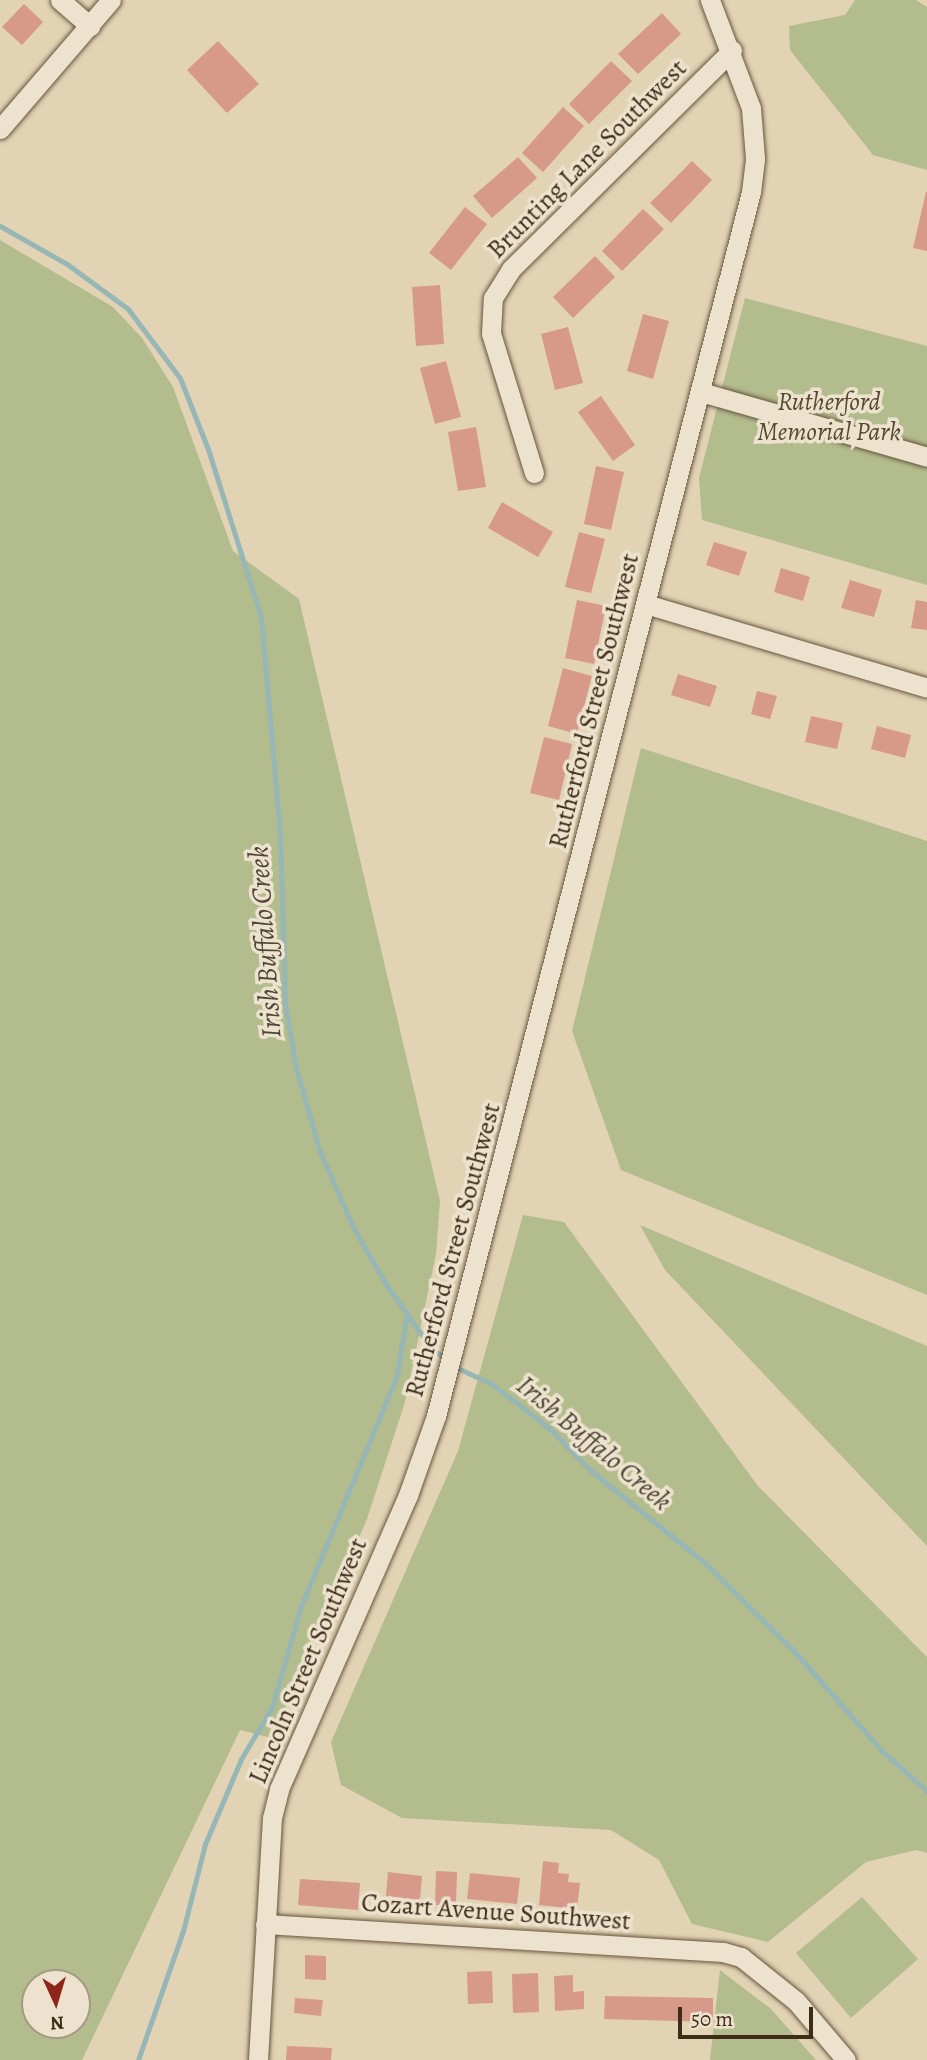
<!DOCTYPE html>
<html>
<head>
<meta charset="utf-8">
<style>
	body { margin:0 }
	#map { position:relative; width:927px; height:2060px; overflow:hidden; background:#e1d3b4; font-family:Alegreya,serif }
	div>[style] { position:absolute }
	.green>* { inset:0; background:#b3bc8d }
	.stream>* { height:5px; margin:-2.5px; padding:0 2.5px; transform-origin:2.5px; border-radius:2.5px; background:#97b6b6 }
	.building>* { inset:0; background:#d79989 }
	.roads { filter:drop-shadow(0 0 2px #67563e) drop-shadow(0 0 2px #67563e) }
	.minor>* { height:19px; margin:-9.5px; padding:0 9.5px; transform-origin:9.5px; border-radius:9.5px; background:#ece2ce }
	span { translate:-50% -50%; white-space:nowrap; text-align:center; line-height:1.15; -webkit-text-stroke:7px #ece2ce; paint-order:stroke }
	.street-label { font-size:26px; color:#3e2c16 }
	.park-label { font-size:26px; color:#55492e; font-style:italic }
	.water-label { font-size:28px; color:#504836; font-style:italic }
	.north { position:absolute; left:21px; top:1969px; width:70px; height:70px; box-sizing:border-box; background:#ece2ce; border:2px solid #a69984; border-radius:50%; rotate:176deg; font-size:19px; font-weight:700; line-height:28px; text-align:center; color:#3e2c16 }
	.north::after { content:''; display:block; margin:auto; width:24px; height:32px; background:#8f2418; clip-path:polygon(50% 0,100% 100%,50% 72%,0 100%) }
	.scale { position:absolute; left:678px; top:2007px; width:135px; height:32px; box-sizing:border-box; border:4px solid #3e2c16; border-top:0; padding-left:9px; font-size:21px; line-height:24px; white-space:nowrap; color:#3e2c16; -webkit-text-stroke:5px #ece2ce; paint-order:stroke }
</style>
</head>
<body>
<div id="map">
	<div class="green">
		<i style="clip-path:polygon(855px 0,916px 0,927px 7px,927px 170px,873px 155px,790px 50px,789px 26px,845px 15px)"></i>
		<i style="clip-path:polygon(evenodd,0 240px,113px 307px,142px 338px,173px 387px,233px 551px,299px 599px,440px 1201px,436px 1254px,405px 1402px,367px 1519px,272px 1738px,240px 1730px,82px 2060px,0 2060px,0 240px,35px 1983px,77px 1983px,77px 2025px,35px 2025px,35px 1983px)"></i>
		<i style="clip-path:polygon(745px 298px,927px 346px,927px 585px,702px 520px,699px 478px)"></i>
		<i style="clip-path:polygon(641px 748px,927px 841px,927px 1295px,621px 1170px,572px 1031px)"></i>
		<i style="clip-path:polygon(523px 1215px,564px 1222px,758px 1486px,927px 1657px,927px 1853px,916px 1850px,866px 1862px,768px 1942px,692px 1924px,659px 1860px,611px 1830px,402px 1818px,341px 1785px,331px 1742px,458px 1451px)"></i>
		<i style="clip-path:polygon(640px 1225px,927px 1346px,927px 1546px,665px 1270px)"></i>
		<i style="clip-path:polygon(862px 1897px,918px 1959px,851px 2018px,796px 1953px)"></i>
		<i style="clip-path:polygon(720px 1970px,771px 2009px,816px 2060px,710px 2060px)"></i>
	</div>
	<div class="stream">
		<i style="left:0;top:226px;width:77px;rotate:29.6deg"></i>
		<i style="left:67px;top:264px;width:76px;rotate:36.4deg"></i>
		<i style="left:128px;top:309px;width:86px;rotate:53deg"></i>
		<i style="left:180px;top:378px;width:76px;rotate:68.5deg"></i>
		<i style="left:208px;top:449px;width:176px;rotate:72.5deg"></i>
		<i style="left:261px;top:617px;width:217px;rotate:85deg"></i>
		<i style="left:280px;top:833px;width:170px;rotate:88.3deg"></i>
		<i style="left:285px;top:1003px;width:66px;rotate:80.4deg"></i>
		<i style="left:296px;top:1068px;width:87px;rotate:74.1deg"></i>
		<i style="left:320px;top:1152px;width:84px;rotate:66.2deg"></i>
		<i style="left:354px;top:1229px;width:66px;rotate:59.9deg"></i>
		<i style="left:387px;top:1286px;width:76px;rotate:54.6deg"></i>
		<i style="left:431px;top:1348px;width:19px;rotate:36deg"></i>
		<i style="left:453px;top:1366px;width:43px;rotate:24.8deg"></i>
		<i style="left:492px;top:1384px;width:75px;rotate:37.9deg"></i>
		<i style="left:551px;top:1430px;width:56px;rotate:45.7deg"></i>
		<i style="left:590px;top:1470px;width:149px;rotate:39deg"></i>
		<i style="left:706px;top:1564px;width:124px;rotate:44.7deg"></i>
		<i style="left:794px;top:1651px;width:132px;rotate:48.7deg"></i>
		<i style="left:881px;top:1750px;width:62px;rotate:41.7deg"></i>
		<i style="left:138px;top:2060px;width:137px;rotate:-70.8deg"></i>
		<i style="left:183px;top:1931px;width:90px;rotate:-75.8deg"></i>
		<i style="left:205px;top:1844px;width:92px;rotate:-67deg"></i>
		<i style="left:241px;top:1759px;width:61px;rotate:-59.2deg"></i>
		<i style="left:272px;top:1707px;width:105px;rotate:-74deg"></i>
		<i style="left:301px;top:1606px;width:250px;rotate:-67.4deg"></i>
		<i style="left:397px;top:1375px;width:63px;rotate:-80.8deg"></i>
	</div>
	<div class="building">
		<i style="clip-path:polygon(24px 4px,43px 22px,22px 45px,2px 27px)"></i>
		<i style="clip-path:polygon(662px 13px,681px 34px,638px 74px,618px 54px)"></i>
		<i style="clip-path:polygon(218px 41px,259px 84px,227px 113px,187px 70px)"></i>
		<i style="clip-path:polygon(611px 61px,632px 81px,589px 124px,569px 104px)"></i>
		<i style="clip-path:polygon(563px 107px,584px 126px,543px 172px,522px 153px)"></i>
		<i style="clip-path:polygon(518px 157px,537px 178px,492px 218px,473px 196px)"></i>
		<i style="clip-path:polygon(692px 161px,712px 180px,671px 223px,650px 203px)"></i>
		<i style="clip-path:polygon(926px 192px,927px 192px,927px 251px,913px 248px)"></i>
		<i style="clip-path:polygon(465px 207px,487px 224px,451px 270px,429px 253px)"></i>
		<i style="clip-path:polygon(643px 209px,664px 229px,622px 271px,602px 251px)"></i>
		<i style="clip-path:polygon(595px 256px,615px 277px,573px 318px,553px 297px)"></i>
		<i style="clip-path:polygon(440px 285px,444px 344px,416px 346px,412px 287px)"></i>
		<i style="clip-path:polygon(643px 314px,669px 321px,653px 379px,627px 371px)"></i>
		<i style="clip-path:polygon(568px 327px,583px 383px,555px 390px,541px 334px)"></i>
		<i style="clip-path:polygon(446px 361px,461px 417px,435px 424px,420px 368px)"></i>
		<i style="clip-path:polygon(601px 396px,635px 445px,613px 461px,578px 412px)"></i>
		<i style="clip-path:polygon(476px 427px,486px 487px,458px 491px,448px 432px)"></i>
		<i style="clip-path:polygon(596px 466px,624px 472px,611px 530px,584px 524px)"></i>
		<i style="clip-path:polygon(502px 502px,553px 532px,538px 557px,488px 528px)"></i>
		<i style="clip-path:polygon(579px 532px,605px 539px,591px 593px,565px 587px)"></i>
		<i style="clip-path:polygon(714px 542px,747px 552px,739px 576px,706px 565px)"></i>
		<i style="clip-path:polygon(781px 568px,810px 577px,803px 601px,774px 592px)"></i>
		<i style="clip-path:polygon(850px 580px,882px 590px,874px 617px,841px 608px)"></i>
		<i style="clip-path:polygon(577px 600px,606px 606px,594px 664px,565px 658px)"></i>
		<i style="clip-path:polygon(916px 600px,927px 602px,927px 630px,911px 628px)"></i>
		<i style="clip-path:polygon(563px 668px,592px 676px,577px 734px,548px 726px)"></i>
		<i style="clip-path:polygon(678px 674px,717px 686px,710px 707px,671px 695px)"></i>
		<i style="clip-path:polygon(757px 691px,777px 696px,770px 719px,751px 714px)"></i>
		<i style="clip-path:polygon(811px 716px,843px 723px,837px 749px,805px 742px)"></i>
		<i style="clip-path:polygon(877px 726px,911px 735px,905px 758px,871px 749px)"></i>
		<i style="clip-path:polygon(544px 737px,572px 744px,559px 800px,530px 793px)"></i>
		<i style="clip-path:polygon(543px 1861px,559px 1863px,558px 1873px,569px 1874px,568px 1882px,580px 1883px,577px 1909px,539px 1905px)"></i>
		<i style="clip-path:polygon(436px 1871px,457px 1872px,456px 1905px,435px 1905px)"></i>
		<i style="clip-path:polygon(388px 1872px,422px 1876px,420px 1900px,386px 1896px)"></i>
		<i style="clip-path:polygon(470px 1873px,520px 1878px,517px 1904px,467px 1899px)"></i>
		<i style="clip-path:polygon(300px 1879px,360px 1883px,358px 1910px,298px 1905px)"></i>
		<i style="clip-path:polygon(305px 1955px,326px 1956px,326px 1980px,305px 1979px)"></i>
		<i style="clip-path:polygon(492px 1971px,493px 2003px,468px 2004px,467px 1972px)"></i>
		<i style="clip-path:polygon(538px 1973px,539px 2012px,513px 2013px,512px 1974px)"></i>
		<i style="clip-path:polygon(573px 1975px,573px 1992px,584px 1991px,584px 2009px,555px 2011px,554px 1976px)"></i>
		<i style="clip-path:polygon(605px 1996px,713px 1998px,713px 2022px,604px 2019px)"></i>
		<i style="clip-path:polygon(295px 1998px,323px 2000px,321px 2016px,294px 2013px)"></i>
		<i style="clip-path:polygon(287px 2046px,332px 2048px,331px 2060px,286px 2060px)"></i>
	</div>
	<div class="roads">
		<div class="minor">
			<i style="left:60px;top:0;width:40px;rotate:41deg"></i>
			<i style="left:0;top:129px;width:170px;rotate:-49.3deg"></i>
			<i style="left:701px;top:392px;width:235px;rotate:16deg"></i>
			<i style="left:534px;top:473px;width:146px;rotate:-107.1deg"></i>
			<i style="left:491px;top:333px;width:35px;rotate:-87deg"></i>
			<i style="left:493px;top:298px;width:34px;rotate:-58deg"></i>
			<i style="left:511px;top:269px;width:311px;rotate:-44.7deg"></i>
			<i style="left:646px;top:604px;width:293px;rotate:16.6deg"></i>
			<i style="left:265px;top:1924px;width:459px;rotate:3.5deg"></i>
			<i style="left:723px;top:1952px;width:19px;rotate:16deg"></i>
			<i style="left:741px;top:1957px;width:70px;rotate:38.7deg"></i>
			<i style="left:796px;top:2001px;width:77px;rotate:49.7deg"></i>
			<i style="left:258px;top:2060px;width:242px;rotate:-86.7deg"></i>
			<i style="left:272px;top:1818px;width:30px;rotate:-76deg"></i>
			<i style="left:279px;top:1789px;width:321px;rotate:-66.3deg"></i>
			<i style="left:408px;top:1495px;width:84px;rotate:-70.5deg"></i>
			<i style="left:436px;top:1416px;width:1264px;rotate:-75.57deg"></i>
			<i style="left:751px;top:192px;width:34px;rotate:-83deg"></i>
			<i style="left:755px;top:158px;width:50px;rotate:-94.6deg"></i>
			<i style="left:751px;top:108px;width:116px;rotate:-110.8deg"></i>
		</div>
	</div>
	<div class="street-label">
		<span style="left:587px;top:159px;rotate:-45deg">Brunting Lane Southwest</span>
		<span style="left:594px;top:701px;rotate:-76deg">Rutherford Street Southwest</span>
		<span style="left:453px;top:1250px;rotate:-75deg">Rutherford Street Southwest</span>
		<span style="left:308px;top:1661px;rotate:-67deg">Lincoln Street Southwest</span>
		<span style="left:496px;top:1912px;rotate:4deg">Cozart Avenue Southwest</span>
	</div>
	<div class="park-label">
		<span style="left:829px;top:417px">Rutherford<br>Memorial Park</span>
	</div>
	<div class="water-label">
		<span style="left:265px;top:942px;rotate:-94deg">Irish Buffalo Creek</span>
		<span style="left:594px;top:1443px;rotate:40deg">Irish Buffalo Creek</span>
	</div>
	<div class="north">N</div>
	<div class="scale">50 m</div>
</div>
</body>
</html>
